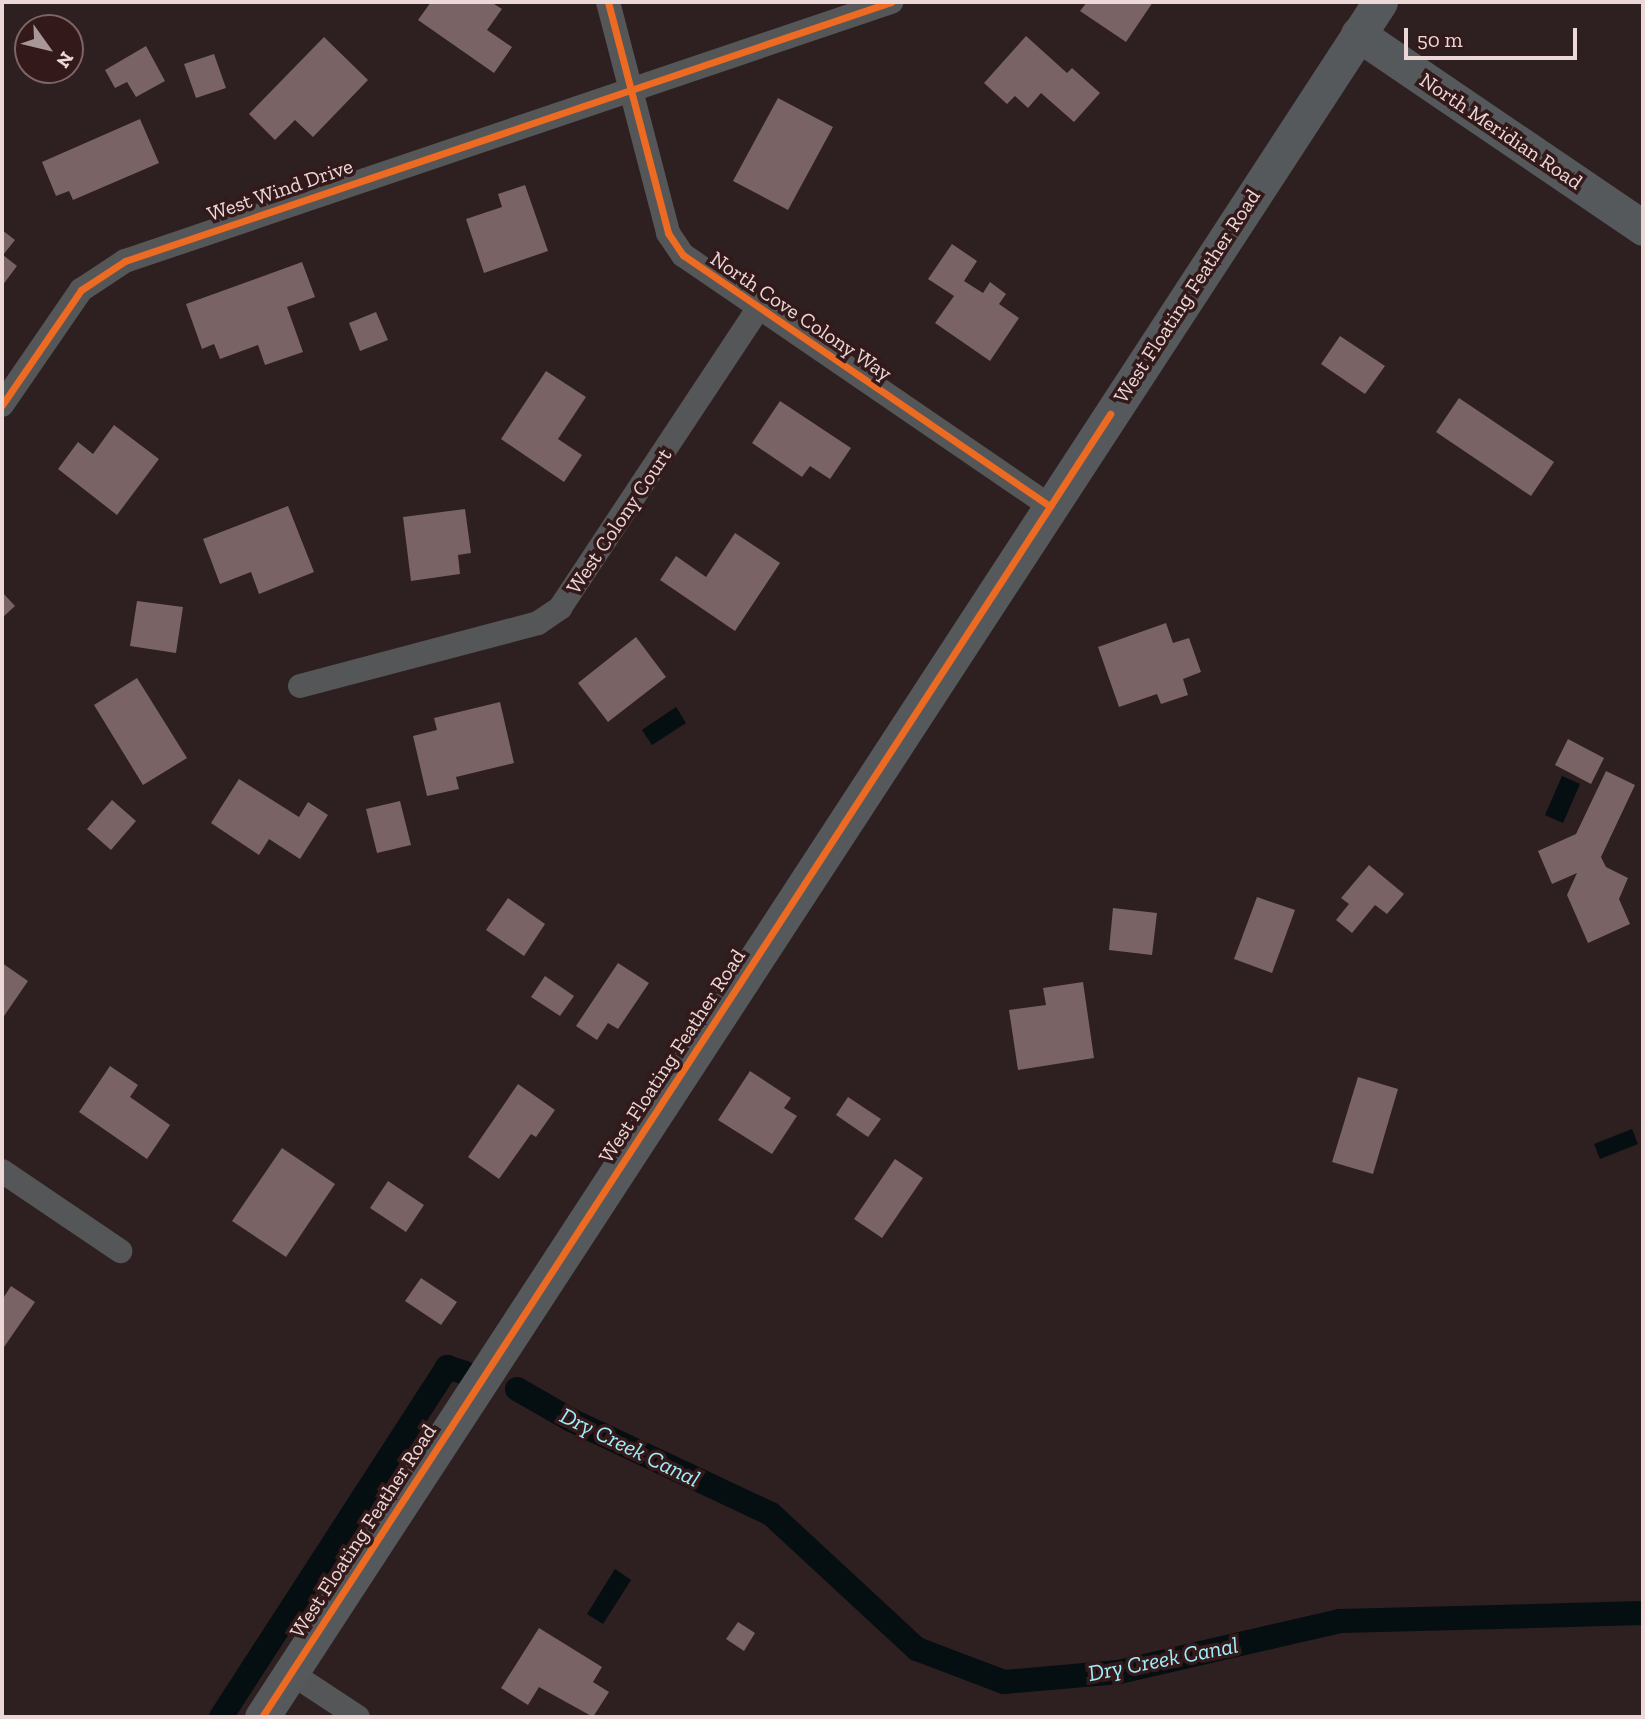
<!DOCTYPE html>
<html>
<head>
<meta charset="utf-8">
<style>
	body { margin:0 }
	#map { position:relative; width:1645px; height:1719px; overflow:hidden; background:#2e1f20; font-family:"Zilla Slab",serif }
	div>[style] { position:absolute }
	.water>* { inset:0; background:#050e10 }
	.canal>* { height:24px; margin:-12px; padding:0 12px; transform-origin:12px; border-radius:12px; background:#050e10 }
	.building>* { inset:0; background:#7a6364 }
	.street>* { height:24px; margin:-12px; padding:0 12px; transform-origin:12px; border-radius:12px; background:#555657 }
	.secondary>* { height:35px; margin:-17.5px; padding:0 17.5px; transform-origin:17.5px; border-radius:17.5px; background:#55595b }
	.cycleway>* { height:7px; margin:-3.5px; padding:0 3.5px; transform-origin:3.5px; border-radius:3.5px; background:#ed6a23 }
	span { translate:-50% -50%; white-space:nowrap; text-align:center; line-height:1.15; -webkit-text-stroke:7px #34191a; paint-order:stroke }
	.street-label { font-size:21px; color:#ebd8d7 }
	.water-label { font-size:23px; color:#9ff0fd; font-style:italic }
	.frame { position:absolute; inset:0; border:4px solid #ebd8d7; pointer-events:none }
	.north { position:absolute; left:14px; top:14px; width:70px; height:70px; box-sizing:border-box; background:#34191a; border:2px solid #7d6566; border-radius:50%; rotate:124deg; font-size:19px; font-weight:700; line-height:28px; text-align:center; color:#ebd8d7 }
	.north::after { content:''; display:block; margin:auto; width:24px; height:32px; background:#a99797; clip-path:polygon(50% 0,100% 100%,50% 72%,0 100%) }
	.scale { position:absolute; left:1404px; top:28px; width:173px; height:32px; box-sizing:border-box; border:4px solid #ebd8d7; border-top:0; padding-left:9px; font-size:21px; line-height:24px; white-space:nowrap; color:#ebd8d7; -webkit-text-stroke:5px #34191a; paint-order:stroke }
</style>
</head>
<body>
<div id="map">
	<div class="water">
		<i style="clip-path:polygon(676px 707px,686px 723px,652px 745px,642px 730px)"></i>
		<i style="clip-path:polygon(1562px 776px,1580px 784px,1563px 823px,1545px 815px)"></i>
		<i style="clip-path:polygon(1632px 1129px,1638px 1144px,1600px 1159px,1594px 1144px)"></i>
		<i style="clip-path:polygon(615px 1569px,631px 1580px,603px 1624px,587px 1614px)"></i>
	</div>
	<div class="canal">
		<i style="left:517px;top:1389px;width:62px;rotate:29.9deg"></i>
		<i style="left:571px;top:1420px;width:221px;rotate:25.2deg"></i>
		<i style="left:771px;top:1514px;width:199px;rotate:42.8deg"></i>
		<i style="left:917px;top:1649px;width:93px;rotate:20.8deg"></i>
		<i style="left:1004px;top:1682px;width:115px;rotate:-5deg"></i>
		<i style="left:1119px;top:1672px;width:227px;rotate:-13deg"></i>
		<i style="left:1340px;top:1621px;width:303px;rotate:-1.5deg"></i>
		<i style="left:221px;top:1717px;width:417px;rotate:-57.1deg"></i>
		<i style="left:447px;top:1367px;width:19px;rotate:18deg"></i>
	</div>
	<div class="building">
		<i style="clip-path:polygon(431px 2px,491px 2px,502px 9px,487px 30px,512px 47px,494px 73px,418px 20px)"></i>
		<i style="clip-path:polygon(1087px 2px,1153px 2px,1126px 42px,1080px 11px)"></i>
		<i style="clip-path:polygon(1026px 36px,1067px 73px,1072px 68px,1100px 93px,1074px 122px,1041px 93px,1028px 108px,1015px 96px,1007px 104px,984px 83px)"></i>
		<i style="clip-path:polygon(324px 37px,368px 80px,313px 137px,295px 120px,275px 140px,249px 114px)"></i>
		<i style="clip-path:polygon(146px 46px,165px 81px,136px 97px,127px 82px,115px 88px,105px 70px)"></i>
		<i style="clip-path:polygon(214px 54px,226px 88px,196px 98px,184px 64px)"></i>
		<i style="clip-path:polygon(778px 98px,833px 127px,788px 210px,733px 181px)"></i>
		<i style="clip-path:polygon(140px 119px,159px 163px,73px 200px,69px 191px,56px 196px,42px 162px)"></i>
		<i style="clip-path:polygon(525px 185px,548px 251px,484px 273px,466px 219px,502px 207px,498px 194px)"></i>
		<i style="clip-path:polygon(2px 230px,15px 240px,3px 255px,17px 266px,2px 286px)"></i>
		<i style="clip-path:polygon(952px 244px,977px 261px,964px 281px,983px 293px,990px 282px,1006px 294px,999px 304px,1019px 318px,990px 361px,935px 323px,954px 296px,928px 279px)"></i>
		<i style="clip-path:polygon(302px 262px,315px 297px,287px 307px,303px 352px,265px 365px,258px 345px,220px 359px,214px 344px,202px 349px,186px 304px)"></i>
		<i style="clip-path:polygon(376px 312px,388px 340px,360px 351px,349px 323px)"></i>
		<i style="clip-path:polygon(1340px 336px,1385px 366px,1365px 394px,1321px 364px)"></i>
		<i style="clip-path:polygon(546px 371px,586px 397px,558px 439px,582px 455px,564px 482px,501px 439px)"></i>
		<i style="clip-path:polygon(1459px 398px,1554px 462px,1531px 496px,1436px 432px)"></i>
		<i style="clip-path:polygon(780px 401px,851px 448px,830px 479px,810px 466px,802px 477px,752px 443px)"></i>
		<i style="clip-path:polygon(114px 425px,159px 459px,117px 515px,58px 469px,78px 442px,93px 454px)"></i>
		<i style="clip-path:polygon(288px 506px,314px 572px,259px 594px,251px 572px,220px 584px,203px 539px)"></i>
		<i style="clip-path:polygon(465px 509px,471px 553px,458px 555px,460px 574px,411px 581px,403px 517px)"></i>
		<i style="clip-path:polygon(735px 533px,780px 563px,735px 631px,660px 580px,676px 556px,706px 577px)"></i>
		<i style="clip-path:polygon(2px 592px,15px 606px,2px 618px)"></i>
		<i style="clip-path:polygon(137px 601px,183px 607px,176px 653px,130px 646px)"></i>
		<i style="clip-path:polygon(1166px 623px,1173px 643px,1189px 638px,1201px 672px,1183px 679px,1188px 695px,1161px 704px,1157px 694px,1119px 707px,1098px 647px)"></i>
		<i style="clip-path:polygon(636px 637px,666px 677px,608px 722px,578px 683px)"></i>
		<i style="clip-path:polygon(137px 678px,187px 758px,143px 785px,94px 705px)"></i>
		<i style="clip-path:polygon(500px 702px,514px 763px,456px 777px,459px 789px,427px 796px,413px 736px,437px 730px,434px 718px)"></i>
		<i style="clip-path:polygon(1568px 739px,1604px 758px,1591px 784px,1555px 765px)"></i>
		<i style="clip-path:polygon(1606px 771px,1635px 785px,1601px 857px,1606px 867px,1628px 878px,1619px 899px,1630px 924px,1588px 943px,1567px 895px,1577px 873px,1552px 884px,1538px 851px,1576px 834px)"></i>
		<i style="clip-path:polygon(239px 779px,299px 817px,308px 802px,328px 815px,300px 859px,269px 839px,259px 855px,211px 823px)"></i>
		<i style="clip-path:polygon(112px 800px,136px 821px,111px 850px,87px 829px)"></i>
		<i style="clip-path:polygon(400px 801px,411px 845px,377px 853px,366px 809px)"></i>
		<i style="clip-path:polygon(1369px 865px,1404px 894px,1387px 914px,1375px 905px,1352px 933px,1336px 920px,1349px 904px,1341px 898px)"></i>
		<i style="clip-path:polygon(1257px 897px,1295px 910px,1272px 973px,1234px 959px)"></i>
		<i style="clip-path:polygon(508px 898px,545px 924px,524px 956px,486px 930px)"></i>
		<i style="clip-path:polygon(1113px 908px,1157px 913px,1152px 955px,1109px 950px)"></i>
		<i style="clip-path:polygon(2px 963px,28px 981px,2px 1019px)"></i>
		<i style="clip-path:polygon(618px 963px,649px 983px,618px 1029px,608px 1023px,597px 1040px,576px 1026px)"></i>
		<i style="clip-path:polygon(545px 976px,574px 996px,560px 1016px,531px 997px)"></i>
		<i style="clip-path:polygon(1083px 982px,1094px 1058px,1018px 1070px,1009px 1010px,1046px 1005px,1043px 988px)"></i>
		<i style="clip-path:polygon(110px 1066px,138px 1085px,130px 1097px,170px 1125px,147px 1159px,79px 1112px)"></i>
		<i style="clip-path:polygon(750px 1071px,791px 1098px,784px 1108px,797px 1116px,772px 1154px,718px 1120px)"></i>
		<i style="clip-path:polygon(1358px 1077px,1398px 1089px,1373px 1174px,1332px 1162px)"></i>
		<i style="clip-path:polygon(518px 1084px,555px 1110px,536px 1137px,531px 1134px,499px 1179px,468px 1157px)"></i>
		<i style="clip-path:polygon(848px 1097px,881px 1119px,868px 1137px,836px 1115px)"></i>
		<i style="clip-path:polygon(282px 1148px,335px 1184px,286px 1257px,232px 1221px)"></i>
		<i style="clip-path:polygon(895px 1159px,923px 1178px,882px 1238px,854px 1219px)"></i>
		<i style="clip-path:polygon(388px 1181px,424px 1205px,406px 1232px,370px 1208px)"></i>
		<i style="clip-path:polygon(421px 1278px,457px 1302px,441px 1325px,405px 1301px)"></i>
		<i style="clip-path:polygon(11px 1286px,35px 1302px,2px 1350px,2px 1300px)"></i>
		<i style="clip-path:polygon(738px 1622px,755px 1633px,744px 1651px,726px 1639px)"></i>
		<i style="clip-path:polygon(539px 1628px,602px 1667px,593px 1682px,609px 1692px,593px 1717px,539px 1687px,528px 1705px,501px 1688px)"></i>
	</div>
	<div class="street">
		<i style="left:608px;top:2px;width:239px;rotate:75.4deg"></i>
		<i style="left:668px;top:233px;width:27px;rotate:56deg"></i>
		<i style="left:683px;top:255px;width:445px;rotate:34.4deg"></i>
		<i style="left:2px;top:405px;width:140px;rotate:-55.5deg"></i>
		<i style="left:81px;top:290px;width:53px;rotate:-33.4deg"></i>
		<i style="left:125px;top:261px;width:809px;rotate:-18.68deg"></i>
		<i style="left:300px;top:686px;width:246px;rotate:-14.8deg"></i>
		<i style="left:538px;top:623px;width:27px;rotate:-34deg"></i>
		<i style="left:560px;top:608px;width:359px;rotate:-56.5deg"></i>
		<i style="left:2px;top:1171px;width:143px;rotate:34.1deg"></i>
		<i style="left:291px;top:1673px;width:80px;rotate:33.3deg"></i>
	</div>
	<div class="secondary">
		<i style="left:1358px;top:34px;width:345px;rotate:34.2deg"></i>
		<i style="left:262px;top:1717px;width:2047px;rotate:-56.9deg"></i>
	</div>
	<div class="cycleway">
		<i style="left:608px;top:2px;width:239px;rotate:75.4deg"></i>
		<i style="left:668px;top:233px;width:27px;rotate:56deg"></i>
		<i style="left:683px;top:255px;width:445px;rotate:34.4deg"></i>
		<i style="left:2px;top:405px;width:140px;rotate:-55.5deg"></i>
		<i style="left:81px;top:290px;width:53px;rotate:-33.4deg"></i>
		<i style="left:125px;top:261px;width:809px;rotate:-18.68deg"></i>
		<i style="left:262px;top:1717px;width:1555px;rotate:-56.94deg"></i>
	</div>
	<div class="street-label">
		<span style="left:1501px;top:131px;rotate:34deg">North Meridian Road</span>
		<span style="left:280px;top:190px;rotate:-19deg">West Wind Drive</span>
		<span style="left:1187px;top:296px;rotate:-57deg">West Floating Feather Road</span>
		<span style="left:801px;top:316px;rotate:34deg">North Cove Colony Way</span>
		<span style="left:619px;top:521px;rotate:-56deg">West Colony Court</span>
		<span style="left:672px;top:1056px;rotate:-57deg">West Floating Feather Road</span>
		<span style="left:363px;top:1531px;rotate:-57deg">West Floating Feather Road</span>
	</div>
	<div class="water-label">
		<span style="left:630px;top:1447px;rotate:26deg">Dry Creek Canal</span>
		<span style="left:1163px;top:1659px;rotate:-11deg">Dry Creek Canal</span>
	</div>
	<div class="frame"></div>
	<div class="north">N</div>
	<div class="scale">50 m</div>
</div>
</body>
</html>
